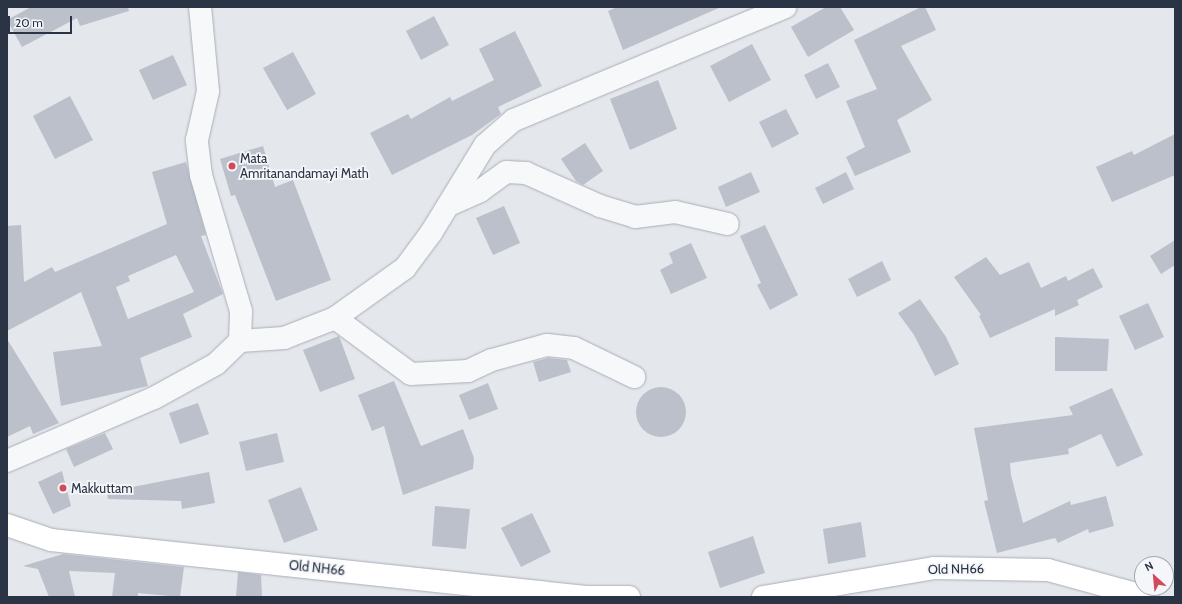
<!DOCTYPE html>
<html>
<head>
<meta charset="utf-8">
<style>
	body { margin:0 }
	#map { position:relative; width:1182px; height:604px; overflow:hidden; background:#e4e7ec; font-family:Cabin,sans-serif }
	div>[style] { position:absolute }
	.building>* { inset:0; background:#bbc0ca }
	.round { border-radius:50% }
	.roads { filter:drop-shadow(0 0 1px #a9aeb7) drop-shadow(0 0 1px #a9aeb7) }
	.minor>* { height:22px; margin:-11px; padding:0 11px; transform-origin:11px; border-radius:11px; background:#f7f8fa }
	.major>* { height:22px; margin:-11px; padding:0 11px; transform-origin:11px; border-radius:11px; background:#fff }
	.dots>* { width:11px; height:11px; translate:-50% -50%; box-sizing:border-box; border:2px solid #f4f6f9; border-radius:50% }
	span { translate:-50% -50%; white-space:nowrap; text-align:center; line-height:1.15; -webkit-text-stroke:3.5px #f4f6f9; paint-order:stroke }
	.poi-label { font-size:13px; color:#2b3445 }
	.left { translate:0 -50%; text-align:left }
	.street-label { font-size:13px; color:#2b3445 }
	.frame { position:absolute; inset:0; border:8px solid #2b3445; pointer-events:none }
	.north { position:absolute; left:1134px; top:556px; width:40px; height:40px; box-sizing:border-box; background:#f4f6f9; border:1px solid #a4a8b1; border-radius:50%; rotate:333deg; font-size:11px; font-weight:700; line-height:16px; text-align:center; color:#2b3445 }
	.north::after { content:''; display:block; margin:auto; width:14px; height:18px; background:#d1495b; clip-path:polygon(50% 0,100% 100%,50% 72%,0 100%) }
	.scale { position:absolute; left:8px; top:16px; width:64px; height:18px; box-sizing:border-box; border:2px solid #2b3445; border-top:0; padding-left:5px; font-size:12px; line-height:14px; white-space:nowrap; color:#2b3445; -webkit-text-stroke:3px #f4f6f9; paint-order:stroke }
</style>
</head>
<body>
<div id="map">
	<div class="building">
		<i style="clip-path:polygon(31px 7px,128px 7px,129px 11px,80px 26px,77px 18px,22px 47px,7px 20px)"></i>
		<i style="clip-path:polygon(617px 7px,721px 7px,623px 50px,608px 11px)"></i>
		<i style="clip-path:polygon(826px 7px,840px 7px,854px 30px,808px 57px,791px 27px)"></i>
		<i style="clip-path:polygon(921px 7px,925px 7px,936px 30px,901px 46px,932px 100px,897px 120px,911px 152px,855px 176px,846px 157px,865px 147px,846px 101px,877px 89px,854px 40px)"></i>
		<i style="clip-path:polygon(434px 16px,449px 45px,421px 60px,406px 31px)"></i>
		<i style="clip-path:polygon(515px 31px,542px 86px,498px 107px,501px 114px,472px 135px,392px 175px,370px 133px,408px 114px,411px 119px,450px 97px,452px 101px,494px 80px,479px 49px)"></i>
		<i style="clip-path:polygon(752px 44px,771px 80px,729px 102px,710px 66px)"></i>
		<i style="clip-path:polygon(293px 52px,316px 94px,287px 110px,263px 68px)"></i>
		<i style="clip-path:polygon(173px 55px,187px 85px,153px 100px,139px 70px)"></i>
		<i style="clip-path:polygon(828px 63px,840px 87px,816px 99px,804px 75px)"></i>
		<i style="clip-path:polygon(658px 80px,677px 129px,630px 150px,610px 99px)"></i>
		<i style="clip-path:polygon(70px 96px,93px 140px,55px 159px,33px 116px)"></i>
		<i style="clip-path:polygon(786px 109px,799px 134px,772px 148px,759px 122px)"></i>
		<i style="clip-path:polygon(1175px 134px,1175px 175px,1112px 202px,1096px 167px,1132px 151px,1134px 155px)"></i>
		<i style="clip-path:polygon(585px 143px,603px 171px,583px 185px,576px 181px,561px 159px)"></i>
		<i style="clip-path:polygon(263px 146px,275px 187px,293px 180px,331px 280px,276px 301px,235px 195px,231px 196px,220px 159px)"></i>
		<i style="clip-path:polygon(evenodd,186px 162px,206px 235px,201px 236px,223px 294px,183px 314px,192px 337px,140px 358px,148px 386px,61px 406px,53px 352px,102px 346px,81px 292px,7px 331px,7px 226px,21px 225px,24px 282px,52px 267px,55px 272px,167px 224px,152px 172px,186px 162px,176px 255px,194px 292px,128px 319px,116px 287px,130px 281px,128px 276px,176px 255px)"></i>
		<i style="clip-path:polygon(751px 172px,760px 192px,726px 207px,718px 187px)"></i>
		<i style="clip-path:polygon(846px 172px,854px 189px,823px 204px,815px 188px)"></i>
		<i style="clip-path:polygon(504px 206px,520px 243px,493px 255px,476px 218px)"></i>
		<i style="clip-path:polygon(765px 225px,798px 295px,770px 310px,757px 285px,761px 283px,740px 236px)"></i>
		<i style="clip-path:polygon(1175px 240px,1175px 265px,1161px 274px,1150px 256px)"></i>
		<i style="clip-path:polygon(691px 243px,707px 278px,671px 294px,660px 270px,673px 263px,669px 253px)"></i>
		<i style="clip-path:polygon(986px 257px,1000px 275px,1029px 262px,1041px 288px,1066px 276px,1068px 281px,1093px 268px,1103px 287px,1077px 300px,1079px 305px,1055px 316px,1055px 309px,990px 338px,979px 316px,981px 315px,954px 277px)"></i>
		<i style="clip-path:polygon(882px 261px,891px 280px,857px 297px,848px 279px)"></i>
		<i style="clip-path:polygon(920px 299px,946px 337px,959px 364px,935px 376px,914px 335px,898px 313px)"></i>
		<i style="clip-path:polygon(1148px 303px,1164px 337px,1135px 350px,1119px 316px)"></i>
		<i style="clip-path:polygon(339px 336px,355px 379px,320px 392px,303px 350px)"></i>
		<i style="clip-path:polygon(1055px 337px,1109px 339px,1107px 371px,1055px 371px)"></i>
		<i style="clip-path:polygon(7px 339px,59px 423px,33px 434px,30px 426px,7px 437px)"></i>
		<i style="clip-path:polygon(548px 358px,567px 360px,571px 372px,539px 382px,533px 362px)"></i>
		<i style="clip-path:polygon(394px 381px,421px 446px,463px 429px,474px 458px,473px 469px,403px 495px,384px 426px,372px 431px,358px 395px)"></i>
		<i style="clip-path:polygon(488px 383px,498px 409px,469px 420px,459px 395px)"></i>
		<i class="round" style="left:636px;top:387px;width:50px;height:50px"></i>
		<i style="clip-path:polygon(1112px 388px,1143px 455px,1117px 467px,1101px 434px,1068px 449px,1069px 454px,1010px 463px,1011px 475px,1023px 523px,1070px 501px,1071px 505px,1106px 496px,1114px 526px,1089px 533px,1088px 529px,1058px 543px,1055px 538px,997px 553px,984px 501px,988px 500px,974px 428px,1073px 415px,1069px 407px)"></i>
		<i style="clip-path:polygon(198px 403px,209px 434px,180px 444px,169px 413px)"></i>
		<i style="clip-path:polygon(105px 433px,113px 449px,74px 467px,66px 449px)"></i>
		<i style="clip-path:polygon(277px 433px,284px 462px,246px 471px,239px 442px)"></i>
		<i style="clip-path:polygon(62px 471px,71px 506px,53px 514px,38px 482px)"></i>
		<i style="clip-path:polygon(209px 472px,215px 503px,182px 509px,181px 501px,108px 499px,107px 492px)"></i>
		<i style="clip-path:polygon(301px 487px,318px 530px,284px 543px,268px 500px)"></i>
		<i style="clip-path:polygon(435px 506px,470px 509px,466px 549px,432px 546px)"></i>
		<i style="clip-path:polygon(532px 513px,551px 552px,521px 567px,501px 528px)"></i>
		<i style="clip-path:polygon(861px 522px,866px 557px,828px 564px,823px 529px)"></i>
		<i style="clip-path:polygon(753px 536px,765px 573px,720px 588px,708px 552px)"></i>
		<i style="clip-path:polygon(63px 554px,184px 567px,180px 597px,138px 593px,138px 597px,112px 597px,115px 573px,69px 571px,75px 597px,49px 597px,38px 569px,23px 566px)"></i>
		<i style="clip-path:polygon(238px 572px,261px 575px,262px 597px,236px 597px)"></i>
	</div>
	<div class="roads">
		<div class="minor">
			<i style="left:449px;top:205px;width:34px;rotate:-24deg"></i>
			<i style="left:480px;top:191px;width:32px;rotate:-36deg"></i>
			<i style="left:506px;top:172px;width:20px;rotate:3deg"></i>
			<i style="left:526px;top:173px;width:81px;rotate:24deg"></i>
			<i style="left:600px;top:206px;width:37px;rotate:17deg"></i>
			<i style="left:635px;top:217px;width:40px;rotate:-7.1deg"></i>
			<i style="left:675px;top:212px;width:54px;rotate:12.8deg"></i>
			<i style="left:335px;top:318px;width:94px;rotate:36.4deg"></i>
			<i style="left:411px;top:374px;width:57px;rotate:-3deg"></i>
			<i style="left:468px;top:371px;width:26px;rotate:-25deg"></i>
			<i style="left:492px;top:360px;width:57px;rotate:-15.3deg"></i>
			<i style="left:547px;top:345px;width:27px;rotate:6deg"></i>
			<i style="left:574px;top:348px;width:67px;rotate:25.8deg"></i>
			<i style="left:240px;top:341px;width:44px;rotate:-3.9deg"></i>
			<i style="left:284px;top:338px;width:55px;rotate:-21.4deg"></i>
			<i style="left:335px;top:318px;width:86px;rotate:-35.5deg"></i>
			<i style="left:405px;top:268px;width:44px;rotate:-53.4deg"></i>
			<i style="left:431px;top:233px;width:103px;rotate:-58.5deg"></i>
			<i style="left:485px;top:145px;width:38px;rotate:-41deg"></i>
			<i style="left:514px;top:120px;width:294px;rotate:-22.6deg"></i>
			<i style="left:7px;top:461px;width:160px;rotate:-23.2deg"></i>
			<i style="left:154px;top:398px;width:71px;rotate:-28.7deg"></i>
			<i style="left:216px;top:364px;width:33px;rotate:-44deg"></i>
			<i style="left:240px;top:341px;width:30px;rotate:-88deg"></i>
			<i style="left:241px;top:311px;width:142px;rotate:-106.4deg"></i>
			<i style="left:201px;top:175px;width:35px;rotate:-97deg"></i>
			<i style="left:197px;top:140px;width:50px;rotate:-77.3deg"></i>
			<i style="left:208px;top:91px;width:84px;rotate:-95.4deg"></i>
		</div>
		<div class="major">
			<i style="left:7px;top:525px;width:46px;rotate:18.8deg"></i>
			<i style="left:51px;top:540px;width:538px;rotate:6.08deg"></i>
			<i style="left:586px;top:597px;width:43px"></i>
			<i style="left:763px;top:597px;width:173px;rotate:-9.6deg"></i>
			<i style="left:934px;top:568px;width:114px;rotate:1deg"></i>
			<i style="left:1048px;top:570px;width:103px;rotate:15.3deg"></i>
		</div>
	</div>
	<div class="dots">
		<i style="left:232px;top:166px;background:#d1495b"></i>
		<i style="left:63px;top:488px;background:#d1495b"></i>
	</div>
	<div class="poi-label">
		<span class="left" style="left:240px;top:166px">Mata<br>Amritanandamayi Math</span>
		<span class="left" style="left:71px;top:488px">Makkuttam</span>
	</div>
	<div class="street-label">
		<span style="left:317px;top:568px;rotate:6deg">Old NH66</span>
		<span style="left:956px;top:569px;rotate:-1deg">Old NH66</span>
	</div>
	<div class="frame"></div>
	<div class="north">N</div>
	<div class="scale">20 m</div>
</div>
</body>
</html>
